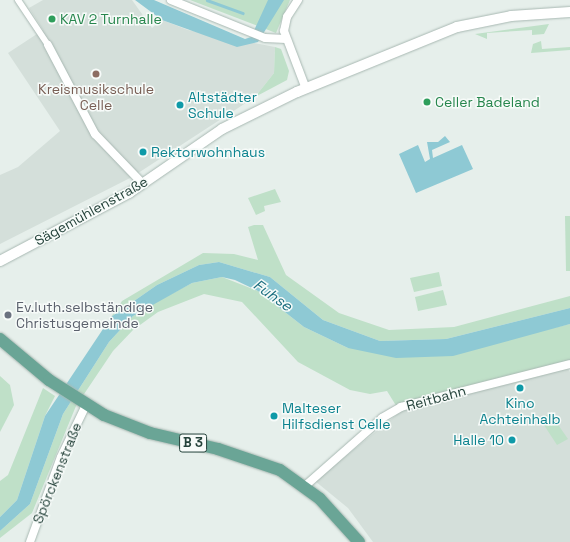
<!DOCTYPE html>
<html>
<head>
<meta charset="utf-8">
<style>
	body { margin:0 }
	#map { position:relative; width:570px; height:542px; overflow:hidden; background:#e6efeb; font-family:"Space Grotesk",sans-serif }
	div>[style] { position:absolute }
	.built>* { inset:0; background:#d4dfda }
	.green>* { inset:0; background:#bfe0c8 }
	.water>* { inset:0; background:#8ec9d4 }
	.stream>* { height:2.5px; margin:-1.25px; padding:0 1.25px; transform-origin:1.25px; border-radius:1.25px; background:#8ec9d4 }
	.roads { filter:drop-shadow(0 0 1px #a8b8b2) drop-shadow(0 0 1px #a8b8b2) }
	.pedestrian>* { height:6px; margin:-3px; padding:0 3px; transform-origin:3px; border-radius:3px; background:#fff }
	.minor>* { height:8px; margin:-4px; padding:0 4px; transform-origin:4px; border-radius:4px; background:#fff }
	.tertiary>* { height:10px; margin:-5px; padding:0 5px; transform-origin:5px; border-radius:5px; background:#fff }
	.primary>* { height:12px; margin:-6px; padding:0 6px; transform-origin:6px; border-radius:6px; background:#6aa596 }
	.dots>* { width:11px; height:11px; translate:-50% -50%; box-sizing:border-box; border:2px solid #f7fbf9; border-radius:50% }
	span { translate:-50% -50%; white-space:nowrap; text-align:center; line-height:1.15; -webkit-text-stroke:3px #f7fbf9; paint-order:stroke }
	.shield-label span { padding:1px 3px; background:#f7fbf9; border:1px solid; border-radius:3px; -webkit-text-stroke-width:0 }
	.shield-label { font-size:13px; color:#24423a; font-weight:700 }
	.leisure-label { font-size:14px; color:#27864d }
	.left { translate:0 -50%; text-align:left }
	.education-label { font-size:14px; color:#785e54 }
	.culture-label { font-size:14px; color:#0d838f }
	.right { translate:-100% -50%; text-align:right }
	.street-label { font-size:14px; color:#24423a }
	.worship-label { font-size:14px; color:#5b616d }
	.water-label { font-size:15px; color:#1c6f80; font-style:italic }
</style>
</head>
<body>
<div id="map">
	<div class="built">
		<i style="clip-path:polygon(43px 0,132px 0,152px 28px,162px 20px,188px 30px,275px 47px,274px 73px,255px 97px,132px 177px,0 244px,0 175px,18px 167px,60px 131px,8px 53px,43px 30px,29px 8px)"></i>
		<i style="clip-path:polygon(566px 365px,570px 372px,570px 542px,373px 542px,348px 508px,315px 481px,400px 412px,442px 396px)"></i>
	</div>
	<div class="green">
		<i style="clip-path:polygon(190px 0,290px 0,276px 33px)"></i>
		<i style="clip-path:polygon(549px 24px,544px 34px,532px 35px,532px 30px,487px 33px,487px 39px,475px 34px)"></i>
		<i style="clip-path:polygon(541px 41px,542px 49px,570px 47px,570px 50px,531px 53px,533px 44px)"></i>
		<i style="clip-path:polygon(275px 47px,281px 49px,289px 71px,287px 80px,255px 97px,274px 73px)"></i>
		<i style="clip-path:polygon(275px 189px,281px 202px,264px 206px,265px 211px,256px 215px,248px 198px)"></i>
		<i style="clip-path:polygon(565px 216px,570px 216px,570px 271px,566px 271px)"></i>
		<i style="clip-path:polygon(254px 225px,263px 225px,286px 275px,339px 313px,389px 330px,454px 327px,570px 296px,570px 308px,446px 339px,380px 341px,323px 320px,270px 277px,219px 262px,199px 265px,157px 285px,111px 317px,122px 301px,203px 253px,234px 254px,258px 260px,248px 227px)"></i>
		<i style="clip-path:polygon(439px 272px,442px 286px,414px 292px,410px 278px)"></i>
		<i style="clip-path:polygon(222px 277px,258px 291px,304px 327px,348px 348px,532px 333px,570px 324px,570px 364px,442px 396px,400px 412px,387px 391px,370px 394px,350px 390px,298px 362px,242px 302px,204px 294px,158px 312px,133px 330px,113px 351px,76px 406px,32px 513px,0 538px,0 531px,30px 504px,63px 414px,109px 342px,133px 316px,156px 302px,192px 283px)"></i>
		<i style="clip-path:polygon(443px 290px,447px 305px,418px 311px,415px 297px)"></i>
		<i style="clip-path:polygon(0 376px,10px 385px,14px 405px,0 432px)"></i>
		<i style="clip-path:polygon(43px 388px,55px 396px,45px 416px,17px 500px,0 517px,0 481px,8px 475px)"></i>
		<i style="clip-path:polygon(550px 413px,568px 439px,557px 445px,540px 419px)"></i>
	</div>
	<div class="water">
		<i style="clip-path:polygon(135px 0,154px 0,245px 39px,251px 37px,268px 0,284px 0,258px 42px,237px 47px,162px 20px)"></i>
		<i style="clip-path:polygon(445px 136px,450px 142px,432px 150px,433px 158px,462px 145px,473px 169px,416px 193px,399px 154px,418px 145px,425px 162px,430px 159px,427px 142px,438px 142px)"></i>
		<i style="clip-path:polygon(219px 262px,270px 277px,323px 320px,380px 341px,446px 339px,570px 308px,570px 324px,453px 356px,396px 358px,348px 348px,304px 327px,258px 291px,235px 280px,222px 277px,192px 283px,133px 316px,109px 342px,63px 414px,30px 504px,0 531px,0 517px,17px 500px,45px 416px,111px 317px,157px 285px,199px 265px)"></i>
	</div>
	<div class="stream">
		<i style="left:207px;top:0;width:38px;rotate:20deg"></i>
	</div>
	<div class="roads">
		<div class="pedestrian">
			<i style="left:18px;top:0;width:54px;rotate:56.3deg"></i>
		</div>
		<div class="minor">
			<i style="left:171px;top:0;width:101px;rotate:22deg"></i>
			<i style="left:265px;top:38px;width:21px;rotate:3deg"></i>
			<i style="left:298px;top:0;width:20px;rotate:123deg"></i>
			<i style="left:287px;top:17px;width:14px;rotate:102deg"></i>
			<i style="left:284px;top:31px;width:62px;rotate:69.2deg"></i>
			<i style="left:48px;top:45px;width:101px;rotate:62.2deg"></i>
			<i style="left:95px;top:134px;width:69px;rotate:46.2deg"></i>
			<i style="left:305px;top:486px;width:103px;rotate:-41.4deg"></i>
			<i style="left:382px;top:418px;width:22px;rotate:-30deg"></i>
			<i style="left:401px;top:407px;width:174px;rotate:-14.3deg"></i>
			<i style="left:30px;top:542px;width:90px;rotate:-70deg"></i>
			<i style="left:61px;top:457px;width:58px;rotate:-64.3deg"></i>
		</div>
		<div class="tertiary">
			<i style="left:0;top:261px;width:146px;rotate:-27.8deg"></i>
			<i style="left:129px;top:193px;width:113px;rotate:-34.5deg"></i>
			<i style="left:222px;top:129px;width:84px;rotate:-26.3deg"></i>
			<i style="left:297px;top:92px;width:173px;rotate:-22.1deg"></i>
			<i style="left:457px;top:27px;width:55px;rotate:-11.5deg"></i>
			<i style="left:511px;top:16px;width:59px;rotate:-3.9deg"></i>
		</div>
		<div class="primary">
			<i style="left:0;top:339px;width:64px;rotate:39.9deg"></i>
			<i style="left:49px;top:380px;width:65px;rotate:32.5deg"></i>
			<i style="left:104px;top:415px;width:49px;rotate:21.4deg"></i>
			<i style="left:150px;top:433px;width:70px;rotate:13.2deg"></i>
			<i style="left:218px;top:449px;width:65px;rotate:18.7deg"></i>
			<i style="left:280px;top:470px;width:49px;rotate:35.9deg"></i>
			<i style="left:320px;top:499px;width:58px;rotate:47.8deg"></i>
		</div>
	</div>
	<div class="dots">
		<i style="left:52px;top:19px;background:#2e9e5b"></i>
		<i style="left:96px;top:74px;background:#8d6e63"></i>
		<i style="left:427px;top:102px;background:#2e9e5b"></i>
		<i style="left:180px;top:105px;background:#0f9aa8"></i>
		<i style="left:143px;top:152px;background:#0f9aa8"></i>
		<i style="left:8px;top:315px;background:#6b7280"></i>
		<i style="left:520px;top:388px;background:#0f9aa8"></i>
		<i style="left:274px;top:416px;background:#0f9aa8"></i>
		<i style="left:512px;top:440px;background:#0f9aa8"></i>
	</div>
	<div class="shield-label">
		<span style="left:193px;top:443px">B 3</span>
	</div>
	<div class="leisure-label">
		<span class="left" style="left:60px;top:19px">KAV 2 Turnhalle</span>
		<span class="left" style="left:435px;top:102px">Celler Badeland</span>
	</div>
	<div class="education-label">
		<span style="left:96px;top:97px">Kreismusikschule<br>Celle</span>
	</div>
	<div class="culture-label">
		<span class="left" style="left:188px;top:105px">Altstädter<br>Schule</span>
		<span class="left" style="left:151px;top:152px">Rektorwohnhaus</span>
		<span style="left:520px;top:411px">Kino<br>Achteinhalb</span>
		<span class="left" style="left:282px;top:416px">Malteser<br>Hilfsdienst Celle</span>
		<span class="right" style="left:504px;top:440px">Halle 10</span>
	</div>
	<div class="street-label">
		<span style="left:91px;top:211px;rotate:-29deg">Sägemühlenstraße</span>
		<span style="left:436px;top:398px;rotate:-15deg">Reitbahn</span>
		<span style="left:57px;top:473px;rotate:-68deg">Spörckenstraße</span>
	</div>
	<div class="worship-label">
		<span class="left" style="left:16px;top:315px">Ev.luth.selbständige<br>Christusgemeinde</span>
	</div>
	<div class="water-label">
		<span style="left:273px;top:295px;rotate:35deg">Fuhse</span>
	</div>
</div>
</body>
</html>
